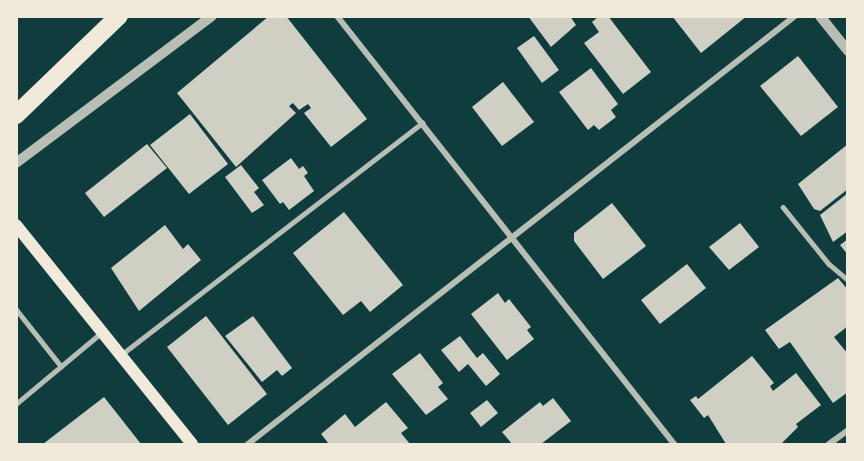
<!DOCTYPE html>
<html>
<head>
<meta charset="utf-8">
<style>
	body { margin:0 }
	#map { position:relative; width:864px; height:461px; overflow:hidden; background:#0f3d3e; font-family:Helvetica,sans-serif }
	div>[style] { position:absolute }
	.building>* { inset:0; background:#cfcfc3 }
	.service>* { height:4.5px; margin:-2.25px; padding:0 2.25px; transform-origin:2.25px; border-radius:2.25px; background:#b8beb3 }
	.minor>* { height:6px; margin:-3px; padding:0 3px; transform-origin:3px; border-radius:3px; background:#b8beb3 }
	.tertiary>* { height:10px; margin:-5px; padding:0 5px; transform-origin:5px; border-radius:5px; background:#b8beb3 }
	.secondary>* { height:12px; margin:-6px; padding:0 6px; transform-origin:6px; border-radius:6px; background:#f1e9da }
	.motorway>* { height:18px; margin:-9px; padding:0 9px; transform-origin:9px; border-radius:9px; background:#f1e9da }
	span { translate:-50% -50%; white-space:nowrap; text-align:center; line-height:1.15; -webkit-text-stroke:6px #f1e9da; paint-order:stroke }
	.frame { position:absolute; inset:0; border:18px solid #f1e9da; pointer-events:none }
</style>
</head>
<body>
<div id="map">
	<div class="building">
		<i style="clip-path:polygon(269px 16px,286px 16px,367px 119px,331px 147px,304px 113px,311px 108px,308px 104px,299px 110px,293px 103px,289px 106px,296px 113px,236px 167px,177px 93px)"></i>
		<i style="clip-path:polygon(528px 16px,570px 16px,576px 25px,551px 47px)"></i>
		<i style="clip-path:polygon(599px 16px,608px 16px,651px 72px,623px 94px,584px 43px,599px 32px,592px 22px)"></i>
		<i style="clip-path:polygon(672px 16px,747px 16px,701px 53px)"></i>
		<i style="clip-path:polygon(534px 36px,559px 70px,542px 83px,517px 48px)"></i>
		<i style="clip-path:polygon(798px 56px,838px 107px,801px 136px,760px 86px)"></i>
		<i style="clip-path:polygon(591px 68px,618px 104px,611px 110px,616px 117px,599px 130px,594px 125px,588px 130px,559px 92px)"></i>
		<i style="clip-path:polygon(503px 82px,534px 122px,502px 146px,472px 107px)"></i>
		<i style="clip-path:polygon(190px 114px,228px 164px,189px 194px,150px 145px)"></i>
		<i style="clip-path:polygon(147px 144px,167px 168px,104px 217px,85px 193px)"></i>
		<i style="clip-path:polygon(848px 144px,848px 189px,820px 211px,814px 209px,798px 184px)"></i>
		<i style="clip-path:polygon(291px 158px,299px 169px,303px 166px,308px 173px,304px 176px,314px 191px,289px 210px,283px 202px,280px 204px,262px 180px)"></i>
		<i style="clip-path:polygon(241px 165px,259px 188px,254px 192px,264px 205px,252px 213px,225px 177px)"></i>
		<i style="clip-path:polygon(848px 193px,848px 231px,833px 242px,820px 215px)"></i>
		<i style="clip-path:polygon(612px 203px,646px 246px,603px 279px,574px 241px,574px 233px)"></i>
		<i style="clip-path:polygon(344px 212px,403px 285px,370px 312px,361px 301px,343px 315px,293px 253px)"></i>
		<i style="clip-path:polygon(740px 223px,759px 247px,729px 270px,709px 247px)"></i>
		<i style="clip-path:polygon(165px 225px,183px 249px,188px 244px,201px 260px,139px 311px,111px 268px)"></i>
		<i style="clip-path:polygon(848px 239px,848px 255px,840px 245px)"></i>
		<i style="clip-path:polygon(687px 264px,706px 288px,660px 324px,641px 300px)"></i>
		<i style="clip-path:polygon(838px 278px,848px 290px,848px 326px,834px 337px,848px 354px,848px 392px,833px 403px,790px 342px,779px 349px,765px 330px)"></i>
		<i style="clip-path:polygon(498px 293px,505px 303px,509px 299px,531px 327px,527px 330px,534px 339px,507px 360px,471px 314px)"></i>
		<i style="clip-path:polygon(206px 316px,267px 394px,228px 425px,167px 347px)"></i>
		<i style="clip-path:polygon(253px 316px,292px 368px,282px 376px,277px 370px,262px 382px,225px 336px)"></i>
		<i style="clip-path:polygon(460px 336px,477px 358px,483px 353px,500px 374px,486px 386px,468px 364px,459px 372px,441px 350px)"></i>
		<i style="clip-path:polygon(420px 353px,443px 383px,438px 387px,448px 399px,426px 415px,392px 374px)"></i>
		<i style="clip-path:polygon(752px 356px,774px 383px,770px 386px,773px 391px,796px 373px,821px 405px,796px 424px,798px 427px,781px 444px,726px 444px,708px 415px,704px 418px,690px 400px,696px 396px,698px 399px)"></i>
		<i style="clip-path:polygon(104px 397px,141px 444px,43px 444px)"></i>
		<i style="clip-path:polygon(553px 398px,571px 421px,541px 444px,512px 444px,502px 432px,540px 402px,543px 406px)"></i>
		<i style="clip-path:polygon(487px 400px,498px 413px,481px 427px,470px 413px)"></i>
		<i style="clip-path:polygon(386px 402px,408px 428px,401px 433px,410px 444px,329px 444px,321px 434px,345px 414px,355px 427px)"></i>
	</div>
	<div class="service">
		<i style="left:783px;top:207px;width:73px;rotate:51.1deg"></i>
		<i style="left:829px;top:264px;width:25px;rotate:40deg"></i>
		<i style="left:16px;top:309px;width:73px;rotate:51.7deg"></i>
		<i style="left:122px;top:354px;width:379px;rotate:-37.6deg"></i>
		<i style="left:16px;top:404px;width:112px;rotate:-39.9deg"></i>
	</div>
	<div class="minor">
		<i style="left:337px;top:16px;width:545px;rotate:51.78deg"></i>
		<i style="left:248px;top:444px;width:695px;rotate:-38.04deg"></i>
		<i style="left:829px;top:444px;width:24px;rotate:-36deg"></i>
	</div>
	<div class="tertiary">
		<i style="left:820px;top:16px;width:45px;rotate:51.3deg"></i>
		<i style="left:16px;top:163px;width:245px;rotate:-36.9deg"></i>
	</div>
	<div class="secondary">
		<i style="left:16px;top:225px;width:281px;rotate:51.2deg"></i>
	</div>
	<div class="motorway">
		<i style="left:16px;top:115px;width:143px;rotate:-43.9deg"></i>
	</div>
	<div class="frame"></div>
</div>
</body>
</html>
